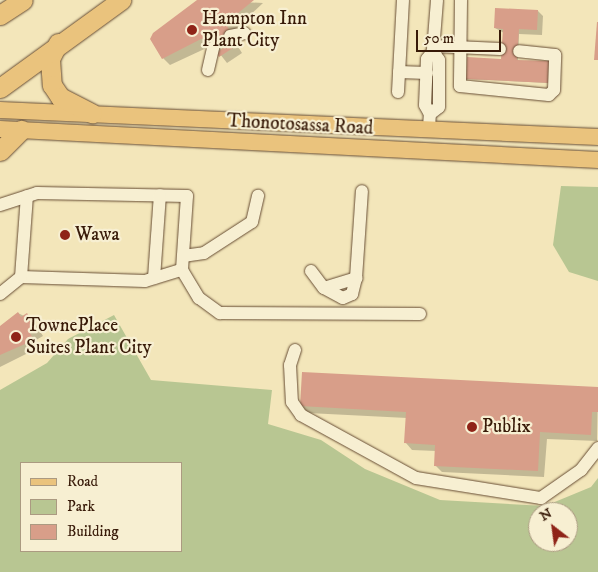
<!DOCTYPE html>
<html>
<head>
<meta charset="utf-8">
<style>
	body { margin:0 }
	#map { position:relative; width:598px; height:572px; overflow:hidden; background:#f3e6ba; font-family:"IM FELL DW Pica",serif }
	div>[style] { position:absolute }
	.green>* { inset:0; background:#b8c692 }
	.shadow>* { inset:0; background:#0003 }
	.building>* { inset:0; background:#d89e89 }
	.minor-tunnel>* { height:12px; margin-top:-6px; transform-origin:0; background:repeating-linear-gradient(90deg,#cebd96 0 12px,transparent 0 18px) }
	.roads { filter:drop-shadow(0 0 1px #674d34) drop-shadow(0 0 1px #674d34) }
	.minor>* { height:12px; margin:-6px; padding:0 6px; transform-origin:6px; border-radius:6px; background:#f7efd2 }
	.major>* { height:16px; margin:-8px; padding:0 8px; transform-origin:8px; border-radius:8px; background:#eac37d }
	.highway>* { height:19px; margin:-9.5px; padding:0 9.5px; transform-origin:9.5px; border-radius:9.5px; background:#eac37d }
	.dots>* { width:14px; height:14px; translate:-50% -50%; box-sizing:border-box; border:2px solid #f7efd2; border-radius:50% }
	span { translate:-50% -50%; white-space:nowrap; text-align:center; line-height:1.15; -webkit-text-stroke:4.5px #f7efd2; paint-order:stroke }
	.poi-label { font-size:19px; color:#381a08 }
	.left { translate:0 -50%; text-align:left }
	.street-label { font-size:19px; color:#381a08 }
	.legend { position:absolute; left:20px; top:462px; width:162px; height:90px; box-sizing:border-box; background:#f7efd2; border:1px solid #ab9a81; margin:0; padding:6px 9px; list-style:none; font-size:15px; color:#381a08 }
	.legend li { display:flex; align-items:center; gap:10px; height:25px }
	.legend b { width:25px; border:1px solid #ab9a81 }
	.north { position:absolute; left:528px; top:502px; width:50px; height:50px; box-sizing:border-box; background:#f7efd2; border:1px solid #ab9a81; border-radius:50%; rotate:330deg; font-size:14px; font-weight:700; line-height:20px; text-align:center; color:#381a08 }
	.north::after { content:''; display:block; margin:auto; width:18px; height:22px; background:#8f2418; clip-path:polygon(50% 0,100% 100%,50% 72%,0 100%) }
	.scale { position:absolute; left:416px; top:30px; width:85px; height:22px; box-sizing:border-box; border:2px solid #381a08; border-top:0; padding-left:6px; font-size:15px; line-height:18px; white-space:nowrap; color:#381a08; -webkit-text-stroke:4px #f7efd2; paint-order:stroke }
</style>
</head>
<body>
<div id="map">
	<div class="green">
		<i style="clip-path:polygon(561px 186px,598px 187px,598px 281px,569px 272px,553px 245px)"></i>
		<i style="clip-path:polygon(evenodd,114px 315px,151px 380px,272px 390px,268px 424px,321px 440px,365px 469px,440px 500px,545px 506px,591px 487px,598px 478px,598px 572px,0 572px,0 390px,47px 363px,68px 339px,114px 315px,21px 463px,181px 463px,181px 551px,21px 551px,21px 463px,114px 315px,538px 512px,568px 512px,568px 542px,538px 542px,538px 512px)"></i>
	</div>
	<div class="shadow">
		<i style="clip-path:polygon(203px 0,263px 3px,230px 34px,242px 53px,227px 63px,213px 45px,170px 65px,163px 58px)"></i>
		<i style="clip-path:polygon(538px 11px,543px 16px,542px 35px,519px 34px,518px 61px,549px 83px,467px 79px,503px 60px,504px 33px,495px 28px)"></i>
		<i style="clip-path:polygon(18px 313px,34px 321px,43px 336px,36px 340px,40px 347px,0 367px,0 327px)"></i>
		<i style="clip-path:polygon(598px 388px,597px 441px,547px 439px,544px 477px,442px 472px,435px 465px,436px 451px,412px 450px,406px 443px,407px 418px,308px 413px,302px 406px)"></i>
	</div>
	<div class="building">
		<i style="clip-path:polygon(197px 0,254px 0,226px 23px,236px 46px,219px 57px,208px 38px,201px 39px,162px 59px,150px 39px,153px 33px)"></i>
		<i style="clip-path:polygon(495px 8px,538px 10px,537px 30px,519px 29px,517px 60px,550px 61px,549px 83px,466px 79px,467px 57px,501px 59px,503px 29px,494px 28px)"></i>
		<i style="clip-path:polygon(597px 22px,598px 22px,598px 60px,594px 60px)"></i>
		<i style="clip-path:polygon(18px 312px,21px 317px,27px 313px,37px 329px,30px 333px,34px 340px,0 355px,0 326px)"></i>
		<i style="clip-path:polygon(302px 372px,598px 387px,598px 412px,592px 412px,591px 435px,540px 432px,538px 471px,434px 466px,435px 445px,404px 443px,406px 412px,300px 406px)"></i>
	</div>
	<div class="minor-tunnel">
		<i style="left:213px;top:48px;width:21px;rotate:-35deg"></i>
	</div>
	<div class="roads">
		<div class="minor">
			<i style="left:461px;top:0;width:86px;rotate:90.7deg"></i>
			<i style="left:460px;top:86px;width:89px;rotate:5.8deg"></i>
			<i style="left:549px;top:95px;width:7px;rotate:-45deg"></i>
			<i style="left:554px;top:90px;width:35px;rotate:-88deg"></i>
			<i style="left:555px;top:55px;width:36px;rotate:-174deg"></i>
			<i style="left:230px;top:36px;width:15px;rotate:-11deg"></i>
			<i style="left:433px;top:46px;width:67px;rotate:2.6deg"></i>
			<i style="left:208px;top:70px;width:23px;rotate:-77deg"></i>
			<i style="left:399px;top:72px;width:28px;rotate:2deg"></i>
			<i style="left:398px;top:92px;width:92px;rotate:-86.9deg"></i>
			<i style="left:430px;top:114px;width:11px;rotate:-38deg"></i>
			<i style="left:439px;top:107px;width:47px;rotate:-90deg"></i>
			<i style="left:439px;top:60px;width:11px;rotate:-124deg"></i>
			<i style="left:429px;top:127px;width:13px;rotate:-86deg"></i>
			<i style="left:430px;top:114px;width:10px;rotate:-119deg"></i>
			<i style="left:425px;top:105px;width:46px;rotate:-87.5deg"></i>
			<i style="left:427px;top:59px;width:10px;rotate:-53deg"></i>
			<i style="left:433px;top:51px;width:51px;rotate:-85.5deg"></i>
			<i style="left:0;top:205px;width:39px;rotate:-18deg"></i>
			<i style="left:37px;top:193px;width:150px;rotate:1.1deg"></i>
			<i style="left:187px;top:196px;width:74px;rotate:93.9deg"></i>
			<i style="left:182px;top:270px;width:33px;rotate:59deg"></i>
			<i style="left:199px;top:298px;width:26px;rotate:36deg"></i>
			<i style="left:220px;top:313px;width:200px;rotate:0.3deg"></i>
			<i style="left:183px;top:256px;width:21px;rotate:-8deg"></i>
			<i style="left:204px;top:253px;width:57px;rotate:-32.9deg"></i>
			<i style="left:252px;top:222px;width:27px;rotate:-77deg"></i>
			<i style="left:311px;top:271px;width:21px;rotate:53deg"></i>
			<i style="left:324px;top:288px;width:34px;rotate:-17deg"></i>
			<i style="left:356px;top:278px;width:87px;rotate:-86.1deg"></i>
			<i style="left:21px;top:277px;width:124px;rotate:1.8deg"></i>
			<i style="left:145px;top:281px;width:39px;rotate:-17deg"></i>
			<i style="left:154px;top:278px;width:83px;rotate:-85.9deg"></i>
			<i style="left:324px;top:288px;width:21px;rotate:28deg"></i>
			<i style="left:343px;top:298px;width:10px;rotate:-24deg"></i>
			<i style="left:352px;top:294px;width:16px;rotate:-76deg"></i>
			<i style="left:0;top:294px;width:27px;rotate:-39deg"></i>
			<i style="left:21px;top:277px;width:81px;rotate:-85.8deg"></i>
			<i style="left:295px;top:350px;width:16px;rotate:108deg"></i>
			<i style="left:290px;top:365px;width:37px;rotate:87deg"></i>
			<i style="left:292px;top:402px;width:16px;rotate:55deg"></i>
			<i style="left:301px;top:415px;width:131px;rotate:28.7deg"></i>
			<i style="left:416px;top:478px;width:127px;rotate:9.1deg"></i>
			<i style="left:541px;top:498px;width:49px;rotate:-35deg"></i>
			<i style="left:581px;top:470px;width:28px;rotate:-52deg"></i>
		</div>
		<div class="major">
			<i style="left:0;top:110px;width:599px;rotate:2.59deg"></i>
			<i style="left:0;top:129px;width:599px;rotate:2.97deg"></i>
		</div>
		<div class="highway">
			<i style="left:0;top:15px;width:27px;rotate:-33deg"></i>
			<i style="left:58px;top:43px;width:18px;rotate:117deg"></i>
			<i style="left:50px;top:59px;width:26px;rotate:86deg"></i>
			<i style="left:52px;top:85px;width:14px;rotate:56deg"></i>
			<i style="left:60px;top:97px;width:36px;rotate:27deg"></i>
			<i style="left:0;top:88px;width:150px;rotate:-36deg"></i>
			<i style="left:0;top:151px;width:30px;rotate:-45deg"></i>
		</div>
	</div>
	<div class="dots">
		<i style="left:192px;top:30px;background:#8f2418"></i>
		<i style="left:65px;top:235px;background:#8f2418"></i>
		<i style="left:16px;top:337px;background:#8f2418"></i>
		<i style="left:472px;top:427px;background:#8f2418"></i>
	</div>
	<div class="poi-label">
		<span class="left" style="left:202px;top:30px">Hampton Inn<br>Plant City</span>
		<span class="left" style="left:75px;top:235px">Wawa</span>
		<span class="left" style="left:26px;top:337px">TownePlace<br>Suites Plant City</span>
		<span class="left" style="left:482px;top:427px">Publix</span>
	</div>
	<div class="street-label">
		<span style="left:300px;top:125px;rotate:3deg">Thonotosassa Road</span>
	</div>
	<ul class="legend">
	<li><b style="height:6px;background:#eac37d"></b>Road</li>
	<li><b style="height:14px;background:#b8c692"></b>Park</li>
	<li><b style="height:14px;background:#d89e89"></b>Building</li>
	</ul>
	<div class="north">N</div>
	<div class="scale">50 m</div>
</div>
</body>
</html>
